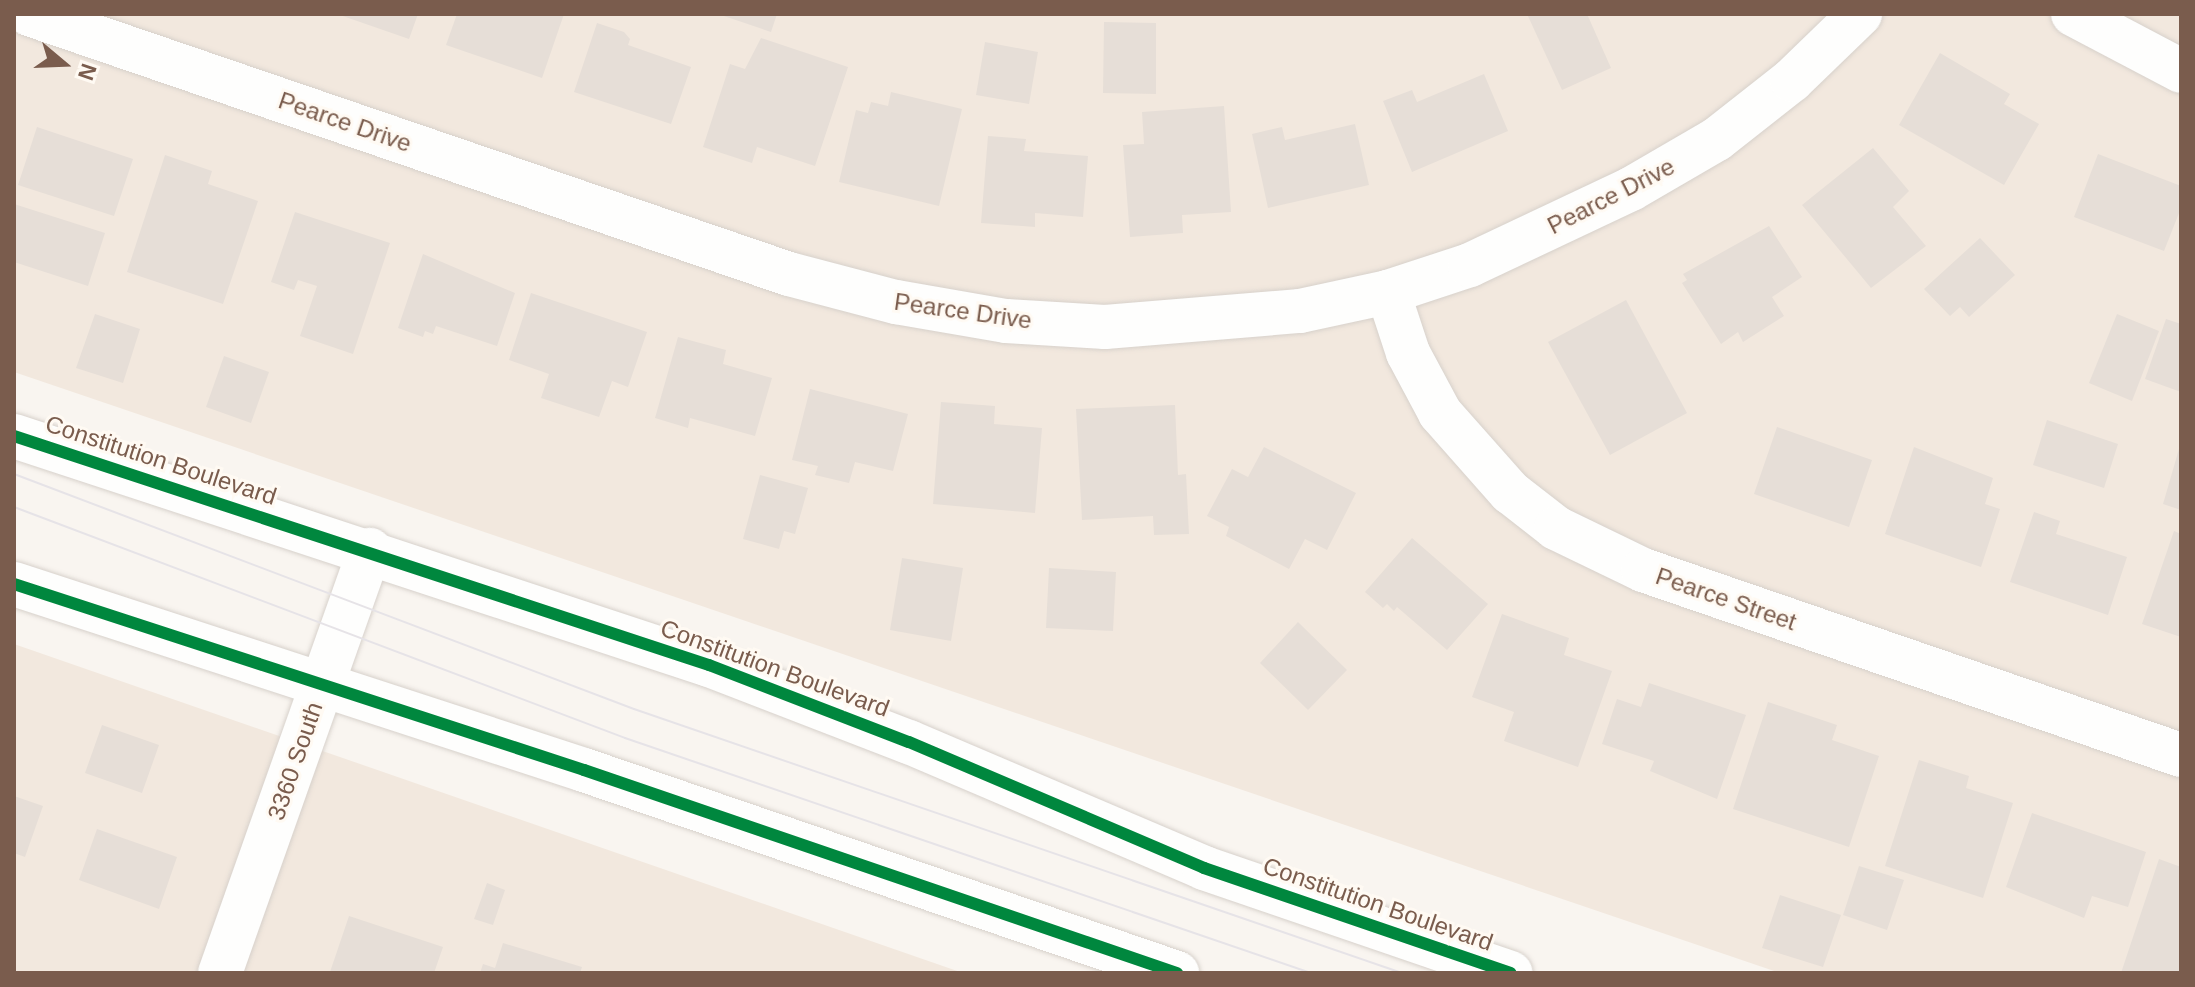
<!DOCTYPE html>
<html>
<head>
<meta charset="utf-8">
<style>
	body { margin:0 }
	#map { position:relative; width:2195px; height:987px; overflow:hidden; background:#f9f5f0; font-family:Helvetica,sans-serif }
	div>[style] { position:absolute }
	.residential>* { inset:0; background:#f2e8de }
	.building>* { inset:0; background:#e6ded7 }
	.roads { filter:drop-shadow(0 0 2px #d7d1cb) drop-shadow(0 0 2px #d7d1cb) }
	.street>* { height:44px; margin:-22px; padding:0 22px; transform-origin:22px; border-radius:22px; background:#fefefd }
	.secondary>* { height:44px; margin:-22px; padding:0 22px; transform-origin:22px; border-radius:22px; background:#fefefd }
	.tram>* { height:2px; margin:-1px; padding:0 1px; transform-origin:1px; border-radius:1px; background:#e6e3e7 }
	.cycleway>* { height:12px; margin:-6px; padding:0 6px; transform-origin:6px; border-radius:6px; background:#00873e }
	span { translate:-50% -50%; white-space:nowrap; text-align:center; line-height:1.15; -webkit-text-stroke:6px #fffaf3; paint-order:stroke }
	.street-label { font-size:24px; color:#7a5c4d }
	.frame { position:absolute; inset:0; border:16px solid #7a5c4d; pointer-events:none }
	.north { position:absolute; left:24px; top:24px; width:80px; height:80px; -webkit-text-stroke:6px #fffaf3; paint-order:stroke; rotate:109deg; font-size:22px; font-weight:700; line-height:32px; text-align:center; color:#7a5c4d }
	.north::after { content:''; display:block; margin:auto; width:28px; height:36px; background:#7a5c4d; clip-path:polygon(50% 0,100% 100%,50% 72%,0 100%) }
</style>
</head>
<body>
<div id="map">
	<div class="residential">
		<i style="clip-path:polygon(14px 14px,2181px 14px,2181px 973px,1780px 973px,14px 372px)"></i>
		<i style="clip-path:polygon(14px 644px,963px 973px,14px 973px)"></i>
	</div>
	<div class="building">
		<i style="clip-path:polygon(337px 14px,418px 14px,409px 39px)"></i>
		<i style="clip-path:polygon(457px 14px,564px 14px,542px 78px,446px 45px)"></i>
		<i style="clip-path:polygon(718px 14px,777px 14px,771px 32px)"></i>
		<i style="clip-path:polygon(1527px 14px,1587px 14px,1611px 68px,1562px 90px)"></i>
		<i style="clip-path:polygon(1104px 22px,1156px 23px,1156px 94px,1103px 93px)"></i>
		<i style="clip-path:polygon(597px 23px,624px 32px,630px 39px,628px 45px,691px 67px,671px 124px,574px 92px)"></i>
		<i style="clip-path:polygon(761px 38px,848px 67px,815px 166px,757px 147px,752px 163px,703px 147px,730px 64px,745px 69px)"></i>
		<i style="clip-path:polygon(985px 42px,1038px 52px,1029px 104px,976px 95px)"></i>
		<i style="clip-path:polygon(1940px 53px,2010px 94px,2004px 104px,2039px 124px,2004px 185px,1899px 125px)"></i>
		<i style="clip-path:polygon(1484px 74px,1508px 131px,1412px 172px,1383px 101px,1412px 90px,1417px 102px)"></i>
		<i style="clip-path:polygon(891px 92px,962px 109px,939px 206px,839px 182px,856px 110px,868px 113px,871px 102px,888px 106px)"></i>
		<i style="clip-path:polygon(1224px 106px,1231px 212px,1182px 215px,1183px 233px,1130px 237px,1123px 145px,1144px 144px,1142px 112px)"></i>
		<i style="clip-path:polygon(1355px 124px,1369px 185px,1268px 208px,1252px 134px,1282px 127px,1285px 140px)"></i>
		<i style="clip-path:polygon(37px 127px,133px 159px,114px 216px,18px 185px)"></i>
		<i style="clip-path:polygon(988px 136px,1026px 139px,1024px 151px,1088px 156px,1083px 217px,1035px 213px,1035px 227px,981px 223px)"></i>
		<i style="clip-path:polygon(1873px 148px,1909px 191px,1893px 207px,1926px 246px,1871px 288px,1802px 205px)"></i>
		<i style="clip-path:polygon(2098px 154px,2181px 186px,2181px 208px,2164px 251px,2074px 217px)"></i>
		<i style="clip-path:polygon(165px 155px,212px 171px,208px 184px,258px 201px,223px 304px,127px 272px)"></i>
		<i style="clip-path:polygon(14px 204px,105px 233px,88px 286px,14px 262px)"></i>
		<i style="clip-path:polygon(295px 212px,390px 243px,353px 354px,300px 336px,317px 286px,298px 280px,294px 290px,271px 282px)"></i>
		<i style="clip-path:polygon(1769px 226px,1802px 277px,1772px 297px,1784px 316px,1743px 342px,1738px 332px,1721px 344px,1682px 283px,1687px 280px,1683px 274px)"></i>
		<i style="clip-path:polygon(1980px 238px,2015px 275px,1969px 317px,1960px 307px,1950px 316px,1924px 289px)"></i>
		<i style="clip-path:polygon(423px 254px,515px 293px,497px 346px,436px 326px,433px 334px,425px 331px,423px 337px,398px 328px)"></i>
		<i style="clip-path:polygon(531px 293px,647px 332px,628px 387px,612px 381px,599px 417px,541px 398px,549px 374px,509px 360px)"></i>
		<i style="clip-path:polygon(1626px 300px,1687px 413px,1610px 455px,1548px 342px)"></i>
		<i style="clip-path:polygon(95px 314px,140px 329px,123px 383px,76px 368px)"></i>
		<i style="clip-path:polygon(2117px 314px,2159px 331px,2132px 401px,2089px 383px)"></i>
		<i style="clip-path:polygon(2166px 319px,2181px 324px,2181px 392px,2145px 379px)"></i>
		<i style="clip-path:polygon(678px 337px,726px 350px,723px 364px,772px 378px,755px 436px,690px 418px,688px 428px,655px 418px)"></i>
		<i style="clip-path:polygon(224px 356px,269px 372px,251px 423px,206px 407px)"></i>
		<i style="clip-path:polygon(810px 389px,908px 414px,893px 471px,855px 462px,849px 483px,815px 475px,818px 466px,792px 460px)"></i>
		<i style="clip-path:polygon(941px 402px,995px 406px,994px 424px,1042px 428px,1035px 513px,933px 504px)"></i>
		<i style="clip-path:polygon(1175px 405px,1178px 475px,1186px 474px,1189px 534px,1154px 535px,1153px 516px,1082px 520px,1076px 409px)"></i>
		<i style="clip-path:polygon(2047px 420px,2118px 444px,2104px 488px,2033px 465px)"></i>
		<i style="clip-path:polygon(1777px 427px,1872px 460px,1849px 527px,1754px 494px)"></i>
		<i style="clip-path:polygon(2181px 442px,2181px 510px,2163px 504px)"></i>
		<i style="clip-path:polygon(1264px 447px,1356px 493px,1327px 550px,1305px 539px,1289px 569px,1226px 536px,1229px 527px,1207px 516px,1232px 469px,1248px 477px)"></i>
		<i style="clip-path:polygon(1914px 447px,1993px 478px,1985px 504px,2000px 509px,1981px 567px,1885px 534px)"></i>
		<i style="clip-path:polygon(760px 475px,808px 488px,795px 534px,784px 531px,779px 549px,743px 539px)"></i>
		<i style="clip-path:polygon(2034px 512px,2060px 521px,2056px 534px,2127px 557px,2108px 615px,2010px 582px)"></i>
		<i style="clip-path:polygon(2174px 531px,2181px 534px,2181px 637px,2142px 624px)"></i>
		<i style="clip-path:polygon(1412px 538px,1488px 604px,1447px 650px,1397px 607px,1394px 611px,1387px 604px,1383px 608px,1365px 592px)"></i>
		<i style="clip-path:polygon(902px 558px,963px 568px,951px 641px,890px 630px)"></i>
		<i style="clip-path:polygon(1049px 568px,1116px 572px,1113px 631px,1046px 628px)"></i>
		<i style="clip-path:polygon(1502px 614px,1569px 638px,1564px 655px,1612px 671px,1578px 767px,1504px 741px,1514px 712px,1472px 697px)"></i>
		<i style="clip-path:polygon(1298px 622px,1347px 670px,1308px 710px,1260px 663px)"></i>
		<i style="clip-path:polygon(1649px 683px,1746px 715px,1717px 799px,1650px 771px,1654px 761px,1602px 744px,1617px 699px,1641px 707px)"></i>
		<i style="clip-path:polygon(1768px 702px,1837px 725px,1832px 740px,1879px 756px,1849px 847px,1733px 809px)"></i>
		<i style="clip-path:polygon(102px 725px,159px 745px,142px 793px,85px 773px)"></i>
		<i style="clip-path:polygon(1919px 760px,1969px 776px,1966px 788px,2013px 803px,1983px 898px,1885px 866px)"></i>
		<i style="clip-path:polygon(14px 796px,43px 806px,25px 857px,14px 853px)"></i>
		<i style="clip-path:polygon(2032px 813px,2146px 852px,2128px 907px,2092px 896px,2084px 918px,2006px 887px)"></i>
		<i style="clip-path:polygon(97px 829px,177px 857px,159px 909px,79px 880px)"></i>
		<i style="clip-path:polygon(2159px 859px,2181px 867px,2181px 973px,2121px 973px)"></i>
		<i style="clip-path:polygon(1859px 866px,1904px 880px,1887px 930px,1843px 915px)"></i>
		<i style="clip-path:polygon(487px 883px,505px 890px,493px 925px,474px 919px)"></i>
		<i style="clip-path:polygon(1780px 895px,1841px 915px,1823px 967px,1762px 948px)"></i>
		<i style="clip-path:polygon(349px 916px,443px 947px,434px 973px,330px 972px)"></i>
		<i style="clip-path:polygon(503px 943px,582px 967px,580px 973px,480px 973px,483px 964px,495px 968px)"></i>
	</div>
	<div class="roads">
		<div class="street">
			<i style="left:29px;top:14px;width:803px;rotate:18.89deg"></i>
			<i style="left:789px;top:274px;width:111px;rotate:14.7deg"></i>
			<i style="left:896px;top:302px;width:112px;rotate:9.8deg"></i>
			<i style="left:1006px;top:321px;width:99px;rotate:3.5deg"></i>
			<i style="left:1105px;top:327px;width:196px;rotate:-4.7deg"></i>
			<i style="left:1300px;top:311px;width:90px;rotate:-12.2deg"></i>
			<i style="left:1388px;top:292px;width:86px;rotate:-18.2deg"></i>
			<i style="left:1470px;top:265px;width:178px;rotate:-25.3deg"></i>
			<i style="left:1631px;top:189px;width:99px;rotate:-30.2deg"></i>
			<i style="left:1717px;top:139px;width:95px;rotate:-38.2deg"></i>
			<i style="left:1792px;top:80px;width:95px;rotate:-44.1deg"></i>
			<i style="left:2073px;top:14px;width:122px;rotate:27.8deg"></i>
			<i style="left:1388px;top:292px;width:64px;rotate:71.8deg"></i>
			<i style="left:1408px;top:353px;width:68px;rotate:61.9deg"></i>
			<i style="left:1440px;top:413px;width:106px;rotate:48.5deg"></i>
			<i style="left:1510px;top:492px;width:58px;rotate:38deg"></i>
			<i style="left:1556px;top:528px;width:97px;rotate:25.8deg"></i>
			<i style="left:1643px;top:570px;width:569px;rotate:18.98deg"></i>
			<i style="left:220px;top:973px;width:449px;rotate:-70.5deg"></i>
		</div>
		<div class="secondary">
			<i style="left:14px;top:436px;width:732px;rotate:18.24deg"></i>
			<i style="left:709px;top:665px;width:214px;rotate:21.1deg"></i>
			<i style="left:909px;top:742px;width:321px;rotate:23.1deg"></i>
			<i style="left:1204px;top:868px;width:324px;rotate:18.9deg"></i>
			<i style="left:14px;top:584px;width:600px;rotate:18.07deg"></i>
			<i style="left:584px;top:770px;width:627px;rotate:18.9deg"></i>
		</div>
	</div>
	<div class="tram">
		<i style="left:14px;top:474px;width:663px;rotate:20.76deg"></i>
		<i style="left:634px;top:709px;width:812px;rotate:18.97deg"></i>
		<i style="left:14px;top:507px;width:653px;rotate:20.71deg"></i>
		<i style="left:625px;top:738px;width:725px;rotate:18.91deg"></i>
	</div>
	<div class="cycleway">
		<i style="left:14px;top:436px;width:732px;rotate:18.24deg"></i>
		<i style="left:709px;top:665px;width:214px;rotate:21.1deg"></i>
		<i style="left:909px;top:742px;width:321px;rotate:23.1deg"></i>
		<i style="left:1204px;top:868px;width:324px;rotate:18.9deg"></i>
		<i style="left:14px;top:584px;width:600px;rotate:18.07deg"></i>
		<i style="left:584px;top:770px;width:627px;rotate:18.9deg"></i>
	</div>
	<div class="street-label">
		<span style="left:345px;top:122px;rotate:19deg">Pearce Drive</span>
		<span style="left:1611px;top:196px;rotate:-27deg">Pearce Drive</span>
		<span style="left:963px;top:311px;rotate:8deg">Pearce Drive</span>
		<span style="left:161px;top:460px;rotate:18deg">Constitution Boulevard</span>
		<span style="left:1726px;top:599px;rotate:19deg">Pearce Street</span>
		<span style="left:775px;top:668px;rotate:20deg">Constitution Boulevard</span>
		<span style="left:295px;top:761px;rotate:-71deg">3360 South</span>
		<span style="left:1378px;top:904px;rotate:19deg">Constitution Boulevard</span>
	</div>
	<div class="frame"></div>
	<div class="north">N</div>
</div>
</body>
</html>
